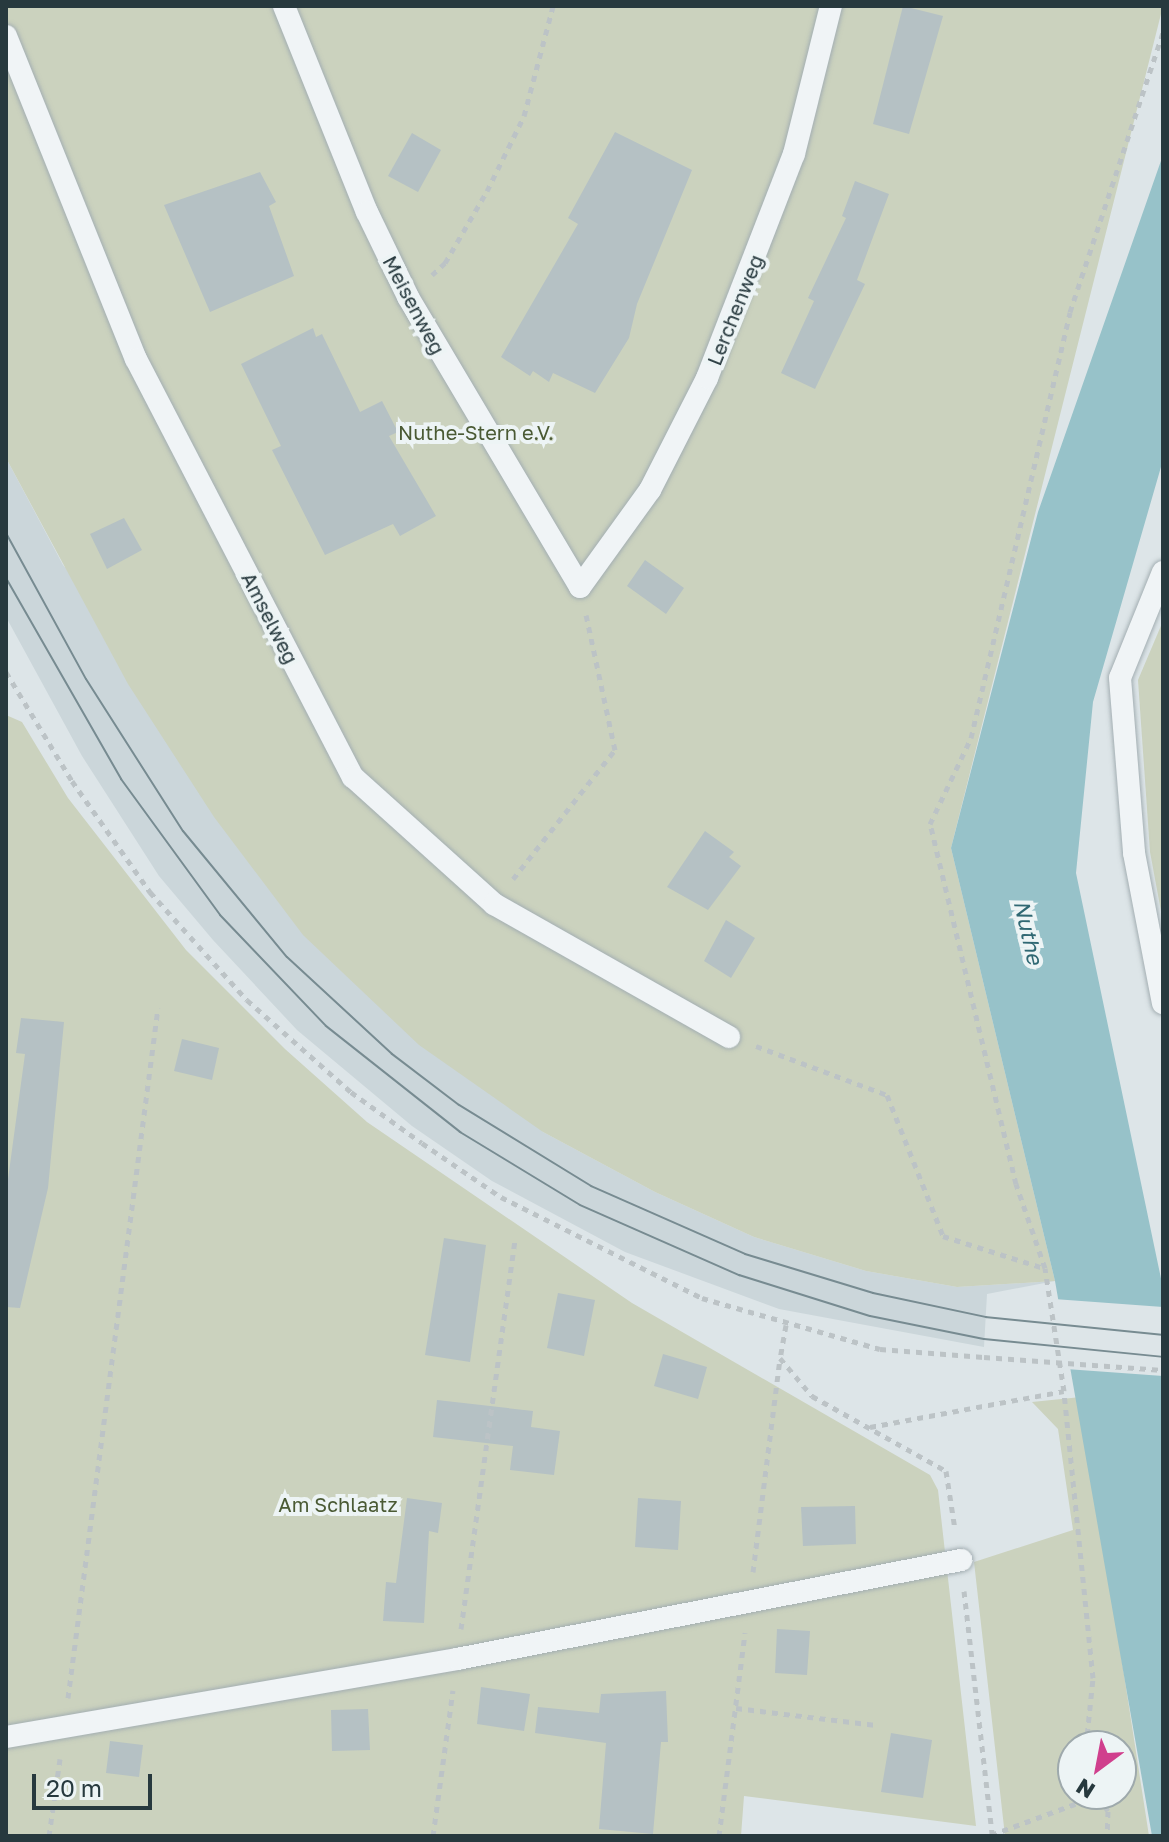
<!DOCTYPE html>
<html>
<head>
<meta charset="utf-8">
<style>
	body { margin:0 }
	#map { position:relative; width:1169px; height:1842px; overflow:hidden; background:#dde5e8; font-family:"Golos Text",sans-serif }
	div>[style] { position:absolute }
	.built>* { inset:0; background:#cbd6da }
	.green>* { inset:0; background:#cbd2be }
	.water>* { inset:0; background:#97c2c9 }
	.pier>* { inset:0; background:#dde5e8 }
	.building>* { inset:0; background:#b5c1c4 }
	.path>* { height:5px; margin-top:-2.5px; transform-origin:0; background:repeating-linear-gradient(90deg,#bcc3c6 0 6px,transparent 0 12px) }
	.roads { filter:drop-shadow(0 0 2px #a3aeb2) drop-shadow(0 0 2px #a3aeb2) }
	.service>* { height:22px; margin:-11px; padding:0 11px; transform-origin:11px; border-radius:11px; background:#f0f4f6 }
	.tram>* { height:2px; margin:-1px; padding:0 1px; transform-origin:1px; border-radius:1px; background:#778b91 }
	.path-bridge>* { height:5px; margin-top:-2.5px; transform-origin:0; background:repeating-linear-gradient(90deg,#bcc3c6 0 6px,transparent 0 12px) }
	span { translate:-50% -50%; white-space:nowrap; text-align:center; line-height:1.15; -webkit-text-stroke:8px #edf4f5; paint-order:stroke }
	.street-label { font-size:20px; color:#27393e }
	.park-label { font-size:20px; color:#4a5a34 }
	.water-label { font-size:22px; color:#306873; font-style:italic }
	.frame { position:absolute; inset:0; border:8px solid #27393e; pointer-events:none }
	.north { position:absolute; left:1057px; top:1730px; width:80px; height:80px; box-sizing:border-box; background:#edf4f5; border:2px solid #9ea9ac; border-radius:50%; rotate:212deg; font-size:22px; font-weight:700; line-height:32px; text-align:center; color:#27393e }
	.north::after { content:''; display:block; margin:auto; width:28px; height:36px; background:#d03f8d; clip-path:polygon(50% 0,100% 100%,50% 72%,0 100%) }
	.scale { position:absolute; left:32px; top:1774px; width:120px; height:36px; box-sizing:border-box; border:4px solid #27393e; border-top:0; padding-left:10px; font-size:24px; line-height:28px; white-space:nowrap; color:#27393e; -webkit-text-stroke:6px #edf4f5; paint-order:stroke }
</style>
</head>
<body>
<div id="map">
	<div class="built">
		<i style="clip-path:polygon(6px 458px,63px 565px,543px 1132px,655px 1192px,754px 1237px,866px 1271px,957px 1287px,1055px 1281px,987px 1294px,984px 1347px,779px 1309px,625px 1252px,492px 1181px,412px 1126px,297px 1030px,213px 940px,159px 876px,82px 756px,6px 617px)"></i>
	</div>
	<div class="green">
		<i style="clip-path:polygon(6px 6px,1163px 6px,951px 848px,1055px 1281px,957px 1287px,866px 1271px,754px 1237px,655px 1192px,543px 1132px,419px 1045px,303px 935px,214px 817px,128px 684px,6px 458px)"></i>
		<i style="clip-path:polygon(1163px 621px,1163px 922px,1150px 852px,1138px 680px)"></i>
		<i style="clip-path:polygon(6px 715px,22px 722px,68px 798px,186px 950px,285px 1049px,367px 1122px,632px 1303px,930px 1475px,938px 1490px,976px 1826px,744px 1796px,741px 1836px,6px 1836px)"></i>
		<i style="clip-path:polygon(evenodd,1081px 1397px,1149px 1836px,1005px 1836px,974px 1562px,1073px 1530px,1058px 1429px,1032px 1402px,1081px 1397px,1073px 1746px,1121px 1746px,1121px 1794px,1073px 1794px,1073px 1746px)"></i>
	</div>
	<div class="water">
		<i style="clip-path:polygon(1163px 155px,1163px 460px,1093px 702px,1076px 873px,1163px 1288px,1163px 1836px,1152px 1836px,1055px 1281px,951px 848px,1038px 512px)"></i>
	</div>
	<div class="pier">
		<i style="clip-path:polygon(1054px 1299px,1163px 1307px,1163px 1376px,1066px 1369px)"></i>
	</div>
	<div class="building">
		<i style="clip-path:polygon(903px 6px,943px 16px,909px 134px,873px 124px)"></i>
		<i style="clip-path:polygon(615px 132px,692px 170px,637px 304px,629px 338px,595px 393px,553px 373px,549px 382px,533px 371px,530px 376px,501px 357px,578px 224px,568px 218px)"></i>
		<i style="clip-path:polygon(412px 133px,441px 150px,418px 192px,388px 176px)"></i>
		<i style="clip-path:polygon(260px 172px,276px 202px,269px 206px,294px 276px,210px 312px,164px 205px)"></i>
		<i style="clip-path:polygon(855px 181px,889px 194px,857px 280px,865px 284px,815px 389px,781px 373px,814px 301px,808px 298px,846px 218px,842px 216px)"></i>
		<i style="clip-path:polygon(313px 328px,316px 337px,322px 334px,360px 412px,382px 401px,398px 432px,389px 436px,436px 516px,400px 536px,393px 524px,325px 555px,272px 450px,281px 446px,241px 364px)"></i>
		<i style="clip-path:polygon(124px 518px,142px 550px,107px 569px,90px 534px)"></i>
		<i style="clip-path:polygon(645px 560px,684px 588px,666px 614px,627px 586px)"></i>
		<i style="clip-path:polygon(705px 831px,734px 852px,729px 857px,741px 866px,708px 910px,667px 887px)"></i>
		<i style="clip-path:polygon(726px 920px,755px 938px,731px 978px,704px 961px)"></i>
		<i style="clip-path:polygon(21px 1018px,64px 1022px,48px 1188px,20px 1308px,6px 1307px,6px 1194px,25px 1054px,16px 1053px)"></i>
		<i style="clip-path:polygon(182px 1039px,219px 1048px,212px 1080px,174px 1071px)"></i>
		<i style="clip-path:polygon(444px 1238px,486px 1245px,470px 1362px,425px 1355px)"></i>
		<i style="clip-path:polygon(558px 1293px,595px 1300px,584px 1356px,547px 1348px)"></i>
		<i style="clip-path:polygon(663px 1354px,707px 1367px,698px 1399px,654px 1386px)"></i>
		<i style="clip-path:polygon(437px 1400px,533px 1411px,531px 1427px,560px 1431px,554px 1475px,510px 1470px,513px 1446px,433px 1437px)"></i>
		<i style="clip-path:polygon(407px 1498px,442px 1503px,438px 1533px,429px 1531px,424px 1623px,383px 1621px,386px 1582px,396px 1583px)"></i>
		<i style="clip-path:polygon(638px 1498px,681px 1501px,678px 1550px,635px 1547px)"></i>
		<i style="clip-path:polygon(855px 1506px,856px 1544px,803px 1546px,801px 1507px)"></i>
		<i style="clip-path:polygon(777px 1629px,810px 1631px,807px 1675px,775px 1673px)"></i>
		<i style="clip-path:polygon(481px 1687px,530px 1694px,524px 1731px,477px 1724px)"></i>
		<i style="clip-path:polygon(666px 1691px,668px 1742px,661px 1742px,653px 1834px,599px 1829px,606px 1743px,535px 1733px,538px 1707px,599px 1713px,601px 1694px)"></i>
		<i style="clip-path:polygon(368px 1709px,370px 1750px,332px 1751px,331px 1710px)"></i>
		<i style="clip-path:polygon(891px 1733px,932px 1740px,923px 1798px,881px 1792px)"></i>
		<i style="clip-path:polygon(110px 1741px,143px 1745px,139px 1777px,106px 1773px)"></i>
	</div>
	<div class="path">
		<i style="left:432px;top:275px;width:18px;rotate:-43deg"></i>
		<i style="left:445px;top:263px;width:83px;rotate:-59.7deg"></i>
		<i style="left:487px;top:191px;width:84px;rotate:-63.7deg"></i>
		<i style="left:524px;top:116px;width:114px;rotate:-75.2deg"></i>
		<i style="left:6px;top:672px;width:127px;rotate:58.8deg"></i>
		<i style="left:72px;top:781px;width:136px;rotate:54.9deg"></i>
		<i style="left:150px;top:892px;width:145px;rotate:48.1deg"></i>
		<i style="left:247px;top:1000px;width:139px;rotate:41.5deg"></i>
		<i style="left:351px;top:1092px;width:87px;rotate:35.7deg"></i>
		<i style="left:422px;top:1143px;width:96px;rotate:34.4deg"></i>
		<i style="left:501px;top:1197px;width:225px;rotate:26.7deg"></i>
		<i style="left:702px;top:1298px;width:185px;rotate:16deg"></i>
		<i style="left:880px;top:1349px;width:104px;rotate:4.4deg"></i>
		<i style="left:513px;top:879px;width:164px;rotate:-51.7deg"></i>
		<i style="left:615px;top:750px;width:138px;rotate:-102.1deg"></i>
		<i style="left:756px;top:1046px;width:140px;rotate:20.5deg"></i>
		<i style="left:887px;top:1095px;width:152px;rotate:68.3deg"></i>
		<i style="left:943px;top:1236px;width:106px;rotate:17.6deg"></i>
		<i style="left:786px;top:1325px;width:34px;rotate:100deg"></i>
		<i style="left:780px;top:1358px;width:50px;rotate:49.9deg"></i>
		<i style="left:812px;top:1396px;width:154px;rotate:29.2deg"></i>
		<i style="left:946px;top:1471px;width:59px;rotate:81.2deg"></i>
		<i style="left:870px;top:1427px;width:197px;rotate:-10.5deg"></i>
		<i style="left:753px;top:1572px;width:215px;rotate:-82.8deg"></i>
		<i style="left:964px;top:1591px;width:245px;rotate:83.4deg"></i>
		<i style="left:461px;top:1629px;width:391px;rotate:-82.1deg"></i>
		<i style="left:68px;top:1698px;width:696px;rotate:-82.57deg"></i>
		<i style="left:736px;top:1708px;width:141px;rotate:6.9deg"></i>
		<i style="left:1086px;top:1746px;width:68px;rotate:-84.1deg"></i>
		<i style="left:1093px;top:1678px;width:288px;rotate:-95.8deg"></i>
		<i style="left:1064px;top:1391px;width:124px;rotate:-98.8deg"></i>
		<i style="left:1045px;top:1268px;width:89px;rotate:-109deg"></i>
		<i style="left:1016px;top:1184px;width:370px;rotate:-103.4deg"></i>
		<i style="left:930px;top:824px;width:95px;rotate:-64.5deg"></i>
		<i style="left:971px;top:738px;width:437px;rotate:-76.9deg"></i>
		<i style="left:1070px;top:312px;width:294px;rotate:-71.6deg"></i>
		<i style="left:991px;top:1835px;width:115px;rotate:-20.3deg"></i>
		<i style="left:1099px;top:1795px;width:18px;rotate:61deg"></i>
		<i style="left:1108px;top:1811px;width:25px;rotate:92deg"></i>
		<i style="left:49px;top:1836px;width:78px;rotate:-81.9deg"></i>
		<i style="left:433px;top:1836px;width:147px;rotate:-82.2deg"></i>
		<i style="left:719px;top:1836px;width:205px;rotate:-82.7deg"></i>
	</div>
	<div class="roads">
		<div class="service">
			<i style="left:284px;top:6px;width:222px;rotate:68.1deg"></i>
			<i style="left:367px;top:212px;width:94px;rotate:64.2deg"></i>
			<i style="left:408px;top:297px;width:337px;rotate:59.3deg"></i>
			<i style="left:580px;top:587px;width:120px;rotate:-54.2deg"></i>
			<i style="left:650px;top:490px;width:126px;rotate:-63deg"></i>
			<i style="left:707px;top:378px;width:240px;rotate:-68.8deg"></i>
			<i style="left:794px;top:154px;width:153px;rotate:-76deg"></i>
			<i style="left:6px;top:36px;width:348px;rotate:68.1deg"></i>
			<i style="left:136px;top:359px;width:471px;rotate:62.6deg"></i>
			<i style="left:353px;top:777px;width:190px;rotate:42deg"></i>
			<i style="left:494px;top:904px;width:270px;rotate:29.5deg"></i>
			<i style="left:1163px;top:572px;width:114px;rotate:112.1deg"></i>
			<i style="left:1120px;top:678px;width:176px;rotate:85.4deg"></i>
			<i style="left:1134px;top:853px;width:153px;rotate:79.1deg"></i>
			<i style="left:6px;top:1737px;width:458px;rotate:-9.8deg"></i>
			<i style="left:457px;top:1659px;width:514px;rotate:-11.11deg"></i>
		</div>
	</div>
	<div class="tram">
		<i style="left:6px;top:533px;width:166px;rotate:61.3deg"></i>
		<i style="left:86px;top:679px;width:180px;rotate:57.5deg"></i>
		<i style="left:183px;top:831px;width:163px;rotate:50.5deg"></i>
		<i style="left:287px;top:957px;width:143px;rotate:42.7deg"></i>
		<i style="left:392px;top:1054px;width:84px;rotate:37.3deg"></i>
		<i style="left:459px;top:1105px;width:155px;rotate:31.5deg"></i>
		<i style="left:591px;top:1186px;width:168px;rotate:23.8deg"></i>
		<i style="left:745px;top:1254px;width:134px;rotate:16.9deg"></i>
		<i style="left:873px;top:1293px;width:116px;rotate:12deg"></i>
		<i style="left:986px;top:1317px;width:178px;rotate:5.8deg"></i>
		<i style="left:6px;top:578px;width:232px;rotate:60.2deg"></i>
		<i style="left:121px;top:779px;width:168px;rotate:53.9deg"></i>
		<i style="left:220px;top:915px;width:153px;rotate:46.3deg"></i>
		<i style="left:326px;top:1026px;width:171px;rotate:38.3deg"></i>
		<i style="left:460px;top:1132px;width:140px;rotate:31.3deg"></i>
		<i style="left:580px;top:1205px;width:174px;rotate:23.8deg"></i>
		<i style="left:739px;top:1275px;width:137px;rotate:17.4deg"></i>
		<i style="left:870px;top:1316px;width:116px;rotate:11.4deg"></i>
		<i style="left:984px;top:1339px;width:180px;rotate:5.7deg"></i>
	</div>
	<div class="path-bridge">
		<i style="left:984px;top:1357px;width:179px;rotate:4.2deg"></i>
	</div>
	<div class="street-label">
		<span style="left:414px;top:305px;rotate:62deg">Meisenweg</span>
		<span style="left:735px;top:310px;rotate:-68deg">Lerchenweg</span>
		<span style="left:270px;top:618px;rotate:63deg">Amselweg</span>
	</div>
	<div class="park-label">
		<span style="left:476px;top:432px">Nuthe-Stern e.V.</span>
		<span style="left:338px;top:1504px">Am Schlaatz</span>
	</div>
	<div class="water-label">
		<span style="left:1029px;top:932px;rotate:77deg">Nuthe</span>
	</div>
	<div class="frame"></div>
	<div class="north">N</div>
	<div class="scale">20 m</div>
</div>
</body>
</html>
